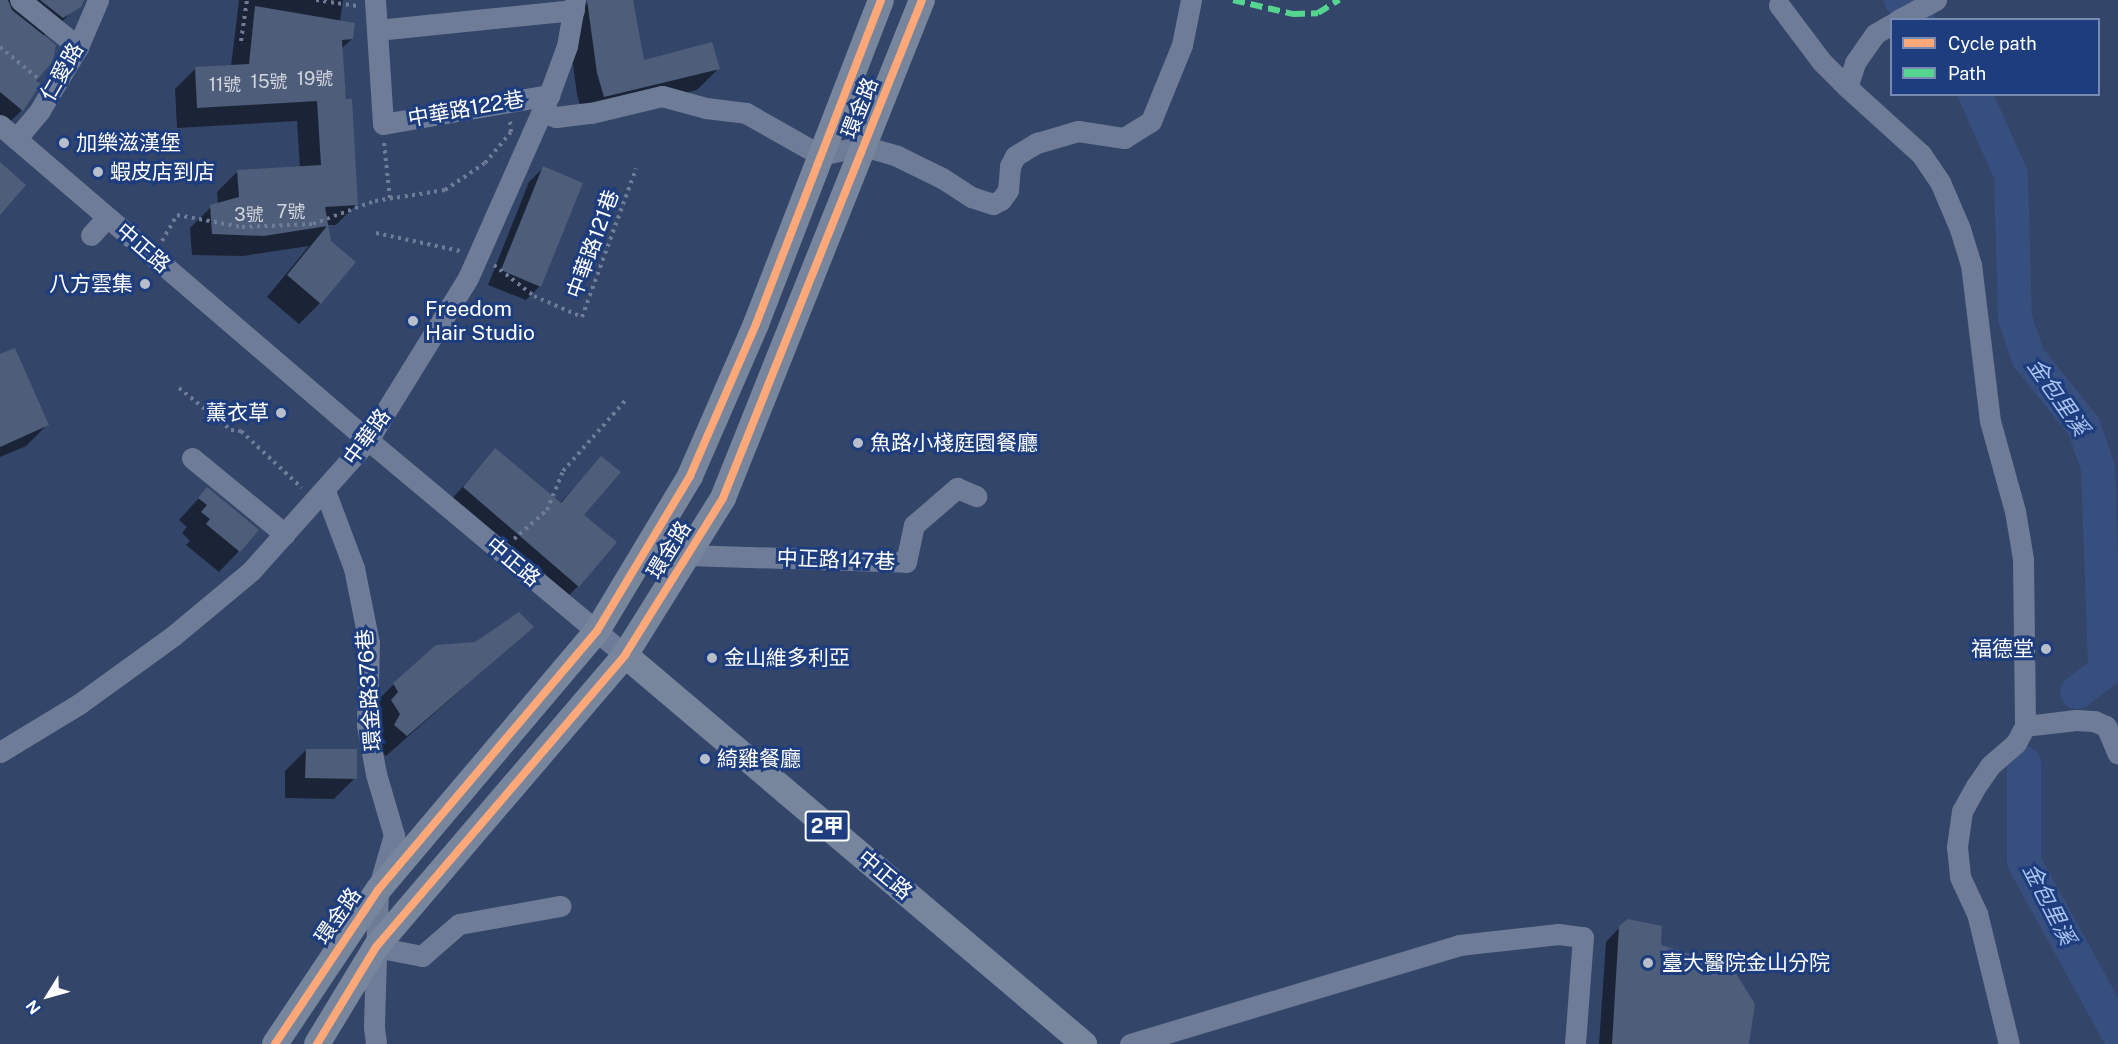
<!DOCTYPE html>
<html>
<head>
<meta charset="utf-8">
<style>
	body { margin:0 }
	#map { position:relative; width:2118px; height:1044px; overflow:hidden; background:#334568; font-family:"Public Sans","Noto Sans TC",sans-serif }
	div>[style] { position:absolute }
	.shadow>* { inset:0; background:#0007 }
	.river>* { height:34px; margin:-17px; padding:0 17px; transform-origin:17px; border-radius:17px; background:#374f7e }
	.building>* { inset:0; background:#4e5d7a }
	.path>* { height:4px; margin-top:-2px; transform-origin:0; background:repeating-linear-gradient(90deg,#6e7c97 0 3px,transparent 0 7.5px) }
	.minor>* { height:21px; margin:-10.5px; padding:0 10.5px; transform-origin:10.5px; border-radius:10.5px; background:#6e7c97 }
	.major>* { height:26px; margin:-13px; padding:0 13px; transform-origin:13px; border-radius:13px; background:#77859d }
	.quiet>* { height:6px; margin-top:-3px; transform-origin:0; background:repeating-linear-gradient(90deg,#53d58f 0 12px,transparent 0 18px) }
	.cycleway>* { height:8px; margin:-4px; padding:0 4px; transform-origin:4px; border-radius:4px; background:#fea87a }
	.dots>* { width:16px; height:16px; translate:-50% -50%; box-sizing:border-box; border:3px solid #1d3d7e; border-radius:50% }
	span { translate:-50% -50%; white-space:nowrap; text-align:center; line-height:1.15; -webkit-text-stroke:6px #1d3d7e; paint-order:stroke }
	.number-label { font-size:18px; color:#d3d6de }
	.number-label span { -webkit-text-stroke-width:0 }
	.shield-label span { padding:2px 4px; background:#1d3d7e; border:2px solid; border-radius:4px; -webkit-text-stroke-width:0 }
	.shield-label { font-size:20px; color:#fff; font-weight:700 }
	.street-label { font-size:21px; color:#fff }
	.poi-label { font-size:21px; color:#fff }
	.left { translate:0 -50%; text-align:left }
	.right { translate:-100% -50%; text-align:right }
	.water-label { font-size:22px; color:#abc4f0; font-style:italic }
	.legend { position:absolute; left:1890px; top:18px; width:210px; height:78px; box-sizing:border-box; background:#1d3d7e; border:2px solid #778bb2; margin:0; padding:8px 10px; list-style:none; font-size:18px; color:#fff }
	.legend li { display:flex; align-items:center; gap:12px; height:30px }
	.legend b { width:30px; border:2px solid #778bb2 }
	.north { position:absolute; left:18px; top:966px; width:60px; height:60px; -webkit-text-stroke:4px #1d3d7e; paint-order:stroke; rotate:233deg; font-size:16px; font-weight:700; line-height:24px; text-align:center; color:#fff }
	.north::after { content:''; display:block; margin:auto; width:21px; height:27px; background:#fff; clip-path:polygon(50% 0,100% 100%,50% 72%,0 100%) }
</style>
</head>
<body>
<div id="map">
	<div class="shadow">
		<i style="clip-path:polygon(0 0,78px 0,73px 10px,56px 28px,42px 36px,34px 81px,22px 110px,5px 127px,0 123px)"></i>
		<i style="clip-path:polygon(239px 0,343px 0,340px 22px,352px 39px,341px 49px,357px 204px,336px 225px,326px 225px,329px 242px,320px 303px,299px 324px,267px 297px,309px 246px,243px 256px,192px 255px,190px 228px,211px 207px,218px 205px,217px 192px,238px 171px,300px 168px,297px 121px,177px 128px,175px 89px,196px 68px,231px 66px)"></i>
		<i style="clip-path:polygon(600px 0,632px 0,643px 62px,718px 69px,697px 90px,583px 117px,577px 94px,567px 23px,588px 2px)"></i>
		<i style="clip-path:polygon(543px 168px,540px 286px,526px 300px,488px 285px,529px 182px)"></i>
		<i style="clip-path:polygon(0 356px,47px 425px,26px 446px,0 457px)"></i>
		<i style="clip-path:polygon(495px 450px,559px 504px,601px 458px,582px 515px,578px 586px,558px 607px,443px 509px)"></i>
		<i style="clip-path:polygon(207px 489px,239px 551px,219px 572px,186px 545px,190px 541px,182px 533px,187px 527px,179px 520px)"></i>
		<i style="clip-path:polygon(532px 627px,386px 756px,375px 746px,380px 735px,371px 722px,378px 714px,373px 705px,394px 684px,476px 644px)"></i>
		<i style="clip-path:polygon(306px 750px,355px 778px,334px 799px,285px 798px,285px 771px)"></i>
		<i style="clip-path:polygon(1620px 927px,1659px 946px,1747px 1044px,1599px 1044px,1606px 942px)"></i>
	</div>
	<div class="river">
		<i style="left:1901px;top:0;width:26px;rotate:50deg"></i>
		<i style="left:1975px;top:94px;width:89px;rotate:66deg"></i>
		<i style="left:2011px;top:175px;width:143px;rotate:88.4deg"></i>
		<i style="left:2015px;top:318px;width:41px;rotate:71.6deg"></i>
		<i style="left:2028px;top:357px;width:90px;rotate:51.3deg"></i>
		<i style="left:2084px;top:427px;width:43px;rotate:71.1deg"></i>
		<i style="left:2098px;top:468px;width:203px;rotate:88deg"></i>
		<i style="left:2105px;top:671px;width:35px;rotate:143deg"></i>
		<i style="left:2024px;top:763px;width:99px;rotate:90deg"></i>
		<i style="left:2024px;top:862px;width:195px;rotate:61.2deg"></i>
	</div>
	<div class="building">
		<i style="clip-path:polygon(0 0,8px 0,12px 10px,56px 45px,53px 61px,36px 81px,41px 84px,23px 111px,0 92px)"></i>
		<i style="clip-path:polygon(40px 0,84px 0,81px 7px,63px 18px)"></i>
		<i style="clip-path:polygon(587px 0,633px 0,644px 60px,712px 42px,720px 69px,604px 97px,597px 73px)"></i>
		<i style="clip-path:polygon(255px 6px,355px 23px,353px 39px,342px 40px,346px 99px,352px 99px,358px 205px,325px 207px,331px 241px,356px 262px,321px 304px,287px 275px,327px 226px,264px 236px,212px 234px,210px 205px,239px 197px,237px 170px,321px 165px,317px 101px,197px 108px,195px 67px,249px 64px)"></i>
		<i style="clip-path:polygon(0 162px,26px 185px,0 215px)"></i>
		<i style="clip-path:polygon(543px 166px,583px 183px,541px 287px,501px 270px)"></i>
		<i style="clip-path:polygon(15px 348px,49px 425px,0 447px,0 354px)"></i>
		<i style="clip-path:polygon(495px 448px,561px 503px,601px 456px,621px 472px,584px 515px,617px 542px,579px 587px,463px 487px)"></i>
		<i style="clip-path:polygon(207px 487px,259px 530px,240px 552px,206px 524px,210px 519px,201px 512px,207px 505px,198px 498px)"></i>
		<i style="clip-path:polygon(519px 612px,534px 627px,407px 736px,394px 725px,400px 714px,391px 700px,398px 692px,393px 683px,436px 645px,475px 642px)"></i>
		<i style="clip-path:polygon(306px 749px,357px 749px,357px 779px,305px 778px)"></i>
		<i style="clip-path:polygon(1628px 919px,1662px 926px,1661px 945px,1732px 967px,1755px 1004px,1749px 1044px,1612px 1044px,1619px 926px)"></i>
	</div>
	<div class="path">
		<i style="left:316px;top:0;width:41px;rotate:8.3deg"></i>
		<i style="left:241px;top:41px;width:41px;rotate:-81.7deg"></i>
		<i style="left:0;top:47px;width:50px;rotate:39.4deg"></i>
		<i style="left:384px;top:143px;width:56px;rotate:83.9deg"></i>
		<i style="left:376px;top:233px;width:86px;rotate:12.1deg"></i>
		<i style="left:162px;top:241px;width:30px;rotate:-60deg"></i>
		<i style="left:177px;top:215px;width:66px;rotate:10.5deg"></i>
		<i style="left:242px;top:227px;width:71px;rotate:-2.4deg"></i>
		<i style="left:313px;top:224px;width:66px;rotate:-20.4deg"></i>
		<i style="left:375px;top:201px;width:71px;rotate:-8.9deg"></i>
		<i style="left:445px;top:190px;width:48px;rotate:-34deg"></i>
		<i style="left:485px;top:163px;width:40px;rotate:-50deg"></i>
		<i style="left:511px;top:132px;width:11px;rotate:-95deg"></i>
		<i style="left:494px;top:265px;width:51px;rotate:37.8deg"></i>
		<i style="left:534px;top:296px;width:52px;rotate:23.6deg"></i>
		<i style="left:582px;top:317px;width:158px;rotate:-70deg"></i>
		<i style="left:179px;top:388px;width:67px;rotate:38.9deg"></i>
		<i style="left:231px;top:430px;width:10px;rotate:6deg"></i>
		<i style="left:241px;top:431px;width:83px;rotate:43.1deg"></i>
		<i style="left:514px;top:539px;width:44px;rotate:-41.3deg"></i>
		<i style="left:547px;top:510px;width:42px;rotate:-67.7deg"></i>
		<i style="left:563px;top:471px;width:94px;rotate:-48.5deg"></i>
	</div>
	<div class="minor">
		<i style="left:20px;top:0;width:75px;rotate:39deg"></i>
		<i style="left:375px;top:0;width:124px;rotate:86.3deg"></i>
		<i style="left:383px;top:124px;width:169px;rotate:-9.9deg"></i>
		<i style="left:1779px;top:5px;width:71px;rotate:53deg"></i>
		<i style="left:1822px;top:62px;width:35px;rotate:45deg"></i>
		<i style="left:1898px;top:20px;width:43px;rotate:-27.8deg"></i>
		<i style="left:1892px;top:24px;width:20px;rotate:150deg"></i>
		<i style="left:1875px;top:34px;width:35px;rotate:125deg"></i>
		<i style="left:1855px;top:63px;width:25px;rotate:108deg"></i>
		<i style="left:1847px;top:87px;width:100px;rotate:42.2deg"></i>
		<i style="left:1921px;top:154px;width:34px;rotate:56deg"></i>
		<i style="left:1940px;top:182px;width:51px;rotate:66.9deg"></i>
		<i style="left:1960px;top:229px;width:37px;rotate:73deg"></i>
		<i style="left:1971px;top:264px;width:158px;rotate:83.1deg"></i>
		<i style="left:1990px;top:421px;width:93px;rotate:74.5deg"></i>
		<i style="left:2015px;top:511px;width:49px;rotate:80.5deg"></i>
		<i style="left:2023px;top:559px;width:167px;rotate:89.3deg"></i>
		<i style="left:2025px;top:726px;width:19px;rotate:118deg"></i>
		<i style="left:2016px;top:743px;width:35px;rotate:139deg"></i>
		<i style="left:1990px;top:766px;width:24px;rotate:125deg"></i>
		<i style="left:1976px;top:786px;width:29px;rotate:119deg"></i>
		<i style="left:1962px;top:811px;width:36px;rotate:98deg"></i>
		<i style="left:1957px;top:847px;width:30px;rotate:84deg"></i>
		<i style="left:1960px;top:877px;width:40px;rotate:65deg"></i>
		<i style="left:1977px;top:913px;width:135px;rotate:76.3deg"></i>
		<i style="left:377px;top:30px;width:198px;rotate:-5.8deg"></i>
		<i style="left:542px;top:112px;width:15px;rotate:20deg"></i>
		<i style="left:556px;top:117px;width:35px;rotate:-7deg"></i>
		<i style="left:591px;top:113px;width:73px;rotate:-13.5deg"></i>
		<i style="left:662px;top:96px;width:46px;rotate:15.3deg"></i>
		<i style="left:706px;top:108px;width:40px;rotate:7.1deg"></i>
		<i style="left:746px;top:113px;width:85px;rotate:29.6deg"></i>
		<i style="left:820px;top:155px;width:44px;rotate:-11.8deg"></i>
		<i style="left:863px;top:146px;width:35px;rotate:16deg"></i>
		<i style="left:897px;top:156px;width:50px;rotate:26.1deg"></i>
		<i style="left:942px;top:178px;width:35px;rotate:33deg"></i>
		<i style="left:971px;top:197px;width:23px;rotate:18deg"></i>
		<i style="left:993px;top:204px;width:9px;rotate:-27deg"></i>
		<i style="left:1001px;top:200px;width:12px;rotate:-55deg"></i>
		<i style="left:1008px;top:190px;width:24px;rotate:-85deg"></i>
		<i style="left:1010px;top:166px;width:11px;rotate:-63deg"></i>
		<i style="left:1015px;top:156px;width:26px;rotate:-31deg"></i>
		<i style="left:1037px;top:143px;width:43px;rotate:-16.3deg"></i>
		<i style="left:1078px;top:131px;width:47px;rotate:8.7deg"></i>
		<i style="left:1124px;top:138px;width:32px;rotate:-32deg"></i>
		<i style="left:1151px;top:121px;width:82px;rotate:-67.8deg"></i>
		<i style="left:1182px;top:45px;width:46px;rotate:-78.7deg"></i>
		<i style="left:0;top:125px;width:484px;rotate:40.6deg"></i>
		<i style="left:368px;top:440px;width:335px;rotate:39.9deg"></i>
		<i style="left:16px;top:139px;width:38px;rotate:-50deg"></i>
		<i style="left:40px;top:110px;width:74px;rotate:-58.9deg"></i>
		<i style="left:78px;top:47px;width:51px;rotate:-66.9deg"></i>
		<i style="left:91px;top:235px;width:24px;rotate:-48deg"></i>
		<i style="left:192px;top:458px;width:120px;rotate:39.3deg"></i>
		<i style="left:325px;top:491px;width:82px;rotate:69.4deg"></i>
		<i style="left:354px;top:568px;width:76px;rotate:78.7deg"></i>
		<i style="left:369px;top:643px;width:82px;rotate:91.4deg"></i>
		<i style="left:367px;top:725px;width:50px;rotate:79.6deg"></i>
		<i style="left:376px;top:774px;width:64px;rotate:73.6deg"></i>
		<i style="left:394px;top:835px;width:57px;rotate:106.2deg"></i>
		<i style="left:378px;top:890px;width:137px;rotate:91.7deg"></i>
		<i style="left:374px;top:1027px;width:17px;rotate:83deg"></i>
		<i style="left:687px;top:555px;width:219px;rotate:1.8deg"></i>
		<i style="left:906px;top:562px;width:38px;rotate:-78deg"></i>
		<i style="left:914px;top:525px;width:57px;rotate:-40.7deg"></i>
		<i style="left:957px;top:488px;width:21px;rotate:23deg"></i>
		<i style="left:2025px;top:726px;width:51px;rotate:-6.7deg"></i>
		<i style="left:2076px;top:720px;width:18px;rotate:3deg"></i>
		<i style="left:2094px;top:721px;width:13px;rotate:23deg"></i>
		<i style="left:2106px;top:726px;width:30px;rotate:67deg"></i>
		<i style="left:0;top:752px;width:92px;rotate:-31.3deg"></i>
		<i style="left:79px;top:704px;width:116px;rotate:-35.9deg"></i>
		<i style="left:173px;top:636px;width:102px;rotate:-39.8deg"></i>
		<i style="left:251px;top:571px;width:176px;rotate:-48.2deg"></i>
		<i style="left:368px;top:440px;width:190px;rotate:-58.3deg"></i>
		<i style="left:468px;top:278px;width:200px;rotate:-66.1deg"></i>
		<i style="left:549px;top:95px;width:52px;rotate:-69.8deg"></i>
		<i style="left:567px;top:46px;width:47px;rotate:-80.1deg"></i>
		<i style="left:376px;top:947px;width:47px;rotate:11.1deg"></i>
		<i style="left:422px;top:956px;width:49px;rotate:-40.9deg"></i>
		<i style="left:459px;top:924px;width:103px;rotate:-10.1deg"></i>
		<i style="left:1130px;top:1044px;width:344px;rotate:-16.7deg"></i>
		<i style="left:1459px;top:945px;width:100px;rotate:-6.3deg"></i>
		<i style="left:1558px;top:934px;width:25px;rotate:7deg"></i>
		<i style="left:1583px;top:937px;width:107px;rotate:94.3deg"></i>
	</div>
	<div class="major">
		<i style="left:625px;top:655px;width:602px;rotate:40.28deg"></i>
		<i style="left:275px;top:1044px;width:185px;rotate:-56.2deg"></i>
		<i style="left:378px;top:890px;width:339px;rotate:-49.8deg"></i>
		<i style="left:597px;top:631px;width:181px;rotate:-59deg"></i>
		<i style="left:690px;top:476px;width:166px;rotate:-66.5deg"></i>
		<i style="left:756px;top:324px;width:347px;rotate:-68.9deg"></i>
		<i style="left:317px;top:1044px;width:114px;rotate:-58.7deg"></i>
		<i style="left:376px;top:947px;width:384px;rotate:-49.5deg"></i>
		<i style="left:625px;top:655px;width:185px;rotate:-58deg"></i>
		<i style="left:723px;top:498px;width:536px;rotate:-68.22deg"></i>
	</div>
	<div class="quiet">
		<i style="left:1233px;top:0;width:62px;rotate:13.1deg"></i>
		<i style="left:1293px;top:14px;width:25px;rotate:-2deg"></i>
		<i style="left:1318px;top:13px;width:25px;rotate:-32deg"></i>
	</div>
	<div class="cycleway">
		<i style="left:275px;top:1044px;width:185px;rotate:-56.2deg"></i>
		<i style="left:378px;top:890px;width:339px;rotate:-49.8deg"></i>
		<i style="left:597px;top:631px;width:181px;rotate:-59deg"></i>
		<i style="left:690px;top:476px;width:166px;rotate:-66.5deg"></i>
		<i style="left:756px;top:324px;width:347px;rotate:-68.9deg"></i>
		<i style="left:317px;top:1044px;width:114px;rotate:-58.7deg"></i>
		<i style="left:376px;top:947px;width:384px;rotate:-49.5deg"></i>
		<i style="left:625px;top:655px;width:185px;rotate:-58deg"></i>
		<i style="left:723px;top:498px;width:536px;rotate:-68.22deg"></i>
	</div>
	<div class="dots">
		<i style="left:64px;top:143px;background:#b8beca"></i>
		<i style="left:98px;top:172px;background:#b8beca"></i>
		<i style="left:145px;top:284px;background:#b8beca"></i>
		<i style="left:413px;top:321px;background:#b8beca"></i>
		<i style="left:281px;top:413px;background:#b8beca"></i>
		<i style="left:858px;top:443px;background:#b8beca"></i>
		<i style="left:2046px;top:649px;background:#b8beca"></i>
		<i style="left:712px;top:658px;background:#b8beca"></i>
		<i style="left:705px;top:759px;background:#b8beca"></i>
		<i style="left:1648px;top:963px;background:#b8beca"></i>
	</div>
	<div class="number-label">
		<span style="left:315px;top:79px">19號</span>
		<span style="left:269px;top:82px">15號</span>
		<span style="left:225px;top:85px">11號</span>
		<span style="left:291px;top:212px">7號</span>
		<span style="left:249px;top:215px">3號</span>
	</div>
	<div class="shield-label">
		<span style="left:827px;top:826px">2甲</span>
	</div>
	<div class="street-label">
		<span style="left:62px;top:72px;rotate:-60deg">仁愛路</span>
		<span style="left:860px;top:108px;rotate:-68deg">環金路</span>
		<span style="left:466px;top:109px;rotate:-10deg">中華路122巷</span>
		<span style="left:593px;top:244px;rotate:-70deg">中華路121巷</span>
		<span style="left:143px;top:248px;rotate:41deg">中正路</span>
		<span style="left:367px;top:437px;rotate:-54deg">中華路</span>
		<span style="left:669px;top:550px;rotate:-58deg">環金路</span>
		<span style="left:836px;top:560px;rotate:2deg">中正路147巷</span>
		<span style="left:513px;top:562px;rotate:40deg">中正路</span>
		<span style="left:369px;top:690px;rotate:-94deg">環金路376巷</span>
		<span style="left:885px;top:875px;rotate:40deg">中正路</span>
		<span style="left:338px;top:916px;rotate:-55deg">環金路</span>
	</div>
	<div class="poi-label">
		<span class="left" style="left:76px;top:143px">加樂滋漢堡</span>
		<span class="left" style="left:110px;top:172px">蝦皮店到店</span>
		<span class="right" style="left:133px;top:284px">八方雲集</span>
		<span class="left" style="left:425px;top:321px">Freedom<br>Hair Studio</span>
		<span class="right" style="left:269px;top:413px">薰衣草</span>
		<span class="left" style="left:870px;top:443px">魚路小棧庭園餐廳</span>
		<span class="right" style="left:2034px;top:649px">福德堂</span>
		<span class="left" style="left:724px;top:658px">金山維多利亞</span>
		<span class="left" style="left:717px;top:759px">綺雞餐廳</span>
		<span class="left" style="left:1662px;top:963px">臺大醫院金山分院</span>
	</div>
	<div class="water-label">
		<span style="left:2058px;top:397px;rotate:55deg">金包里溪</span>
		<span style="left:2049px;top:904px;rotate:63deg">金包里溪</span>
	</div>
	<ul class="legend">
	<li><b style="height:8px;background:#fea87a"></b>Cycle path</li>
	<li><b style="height:8px;background:#53d58f"></b>Path</li>
	</ul>
	<div class="north">N</div>
</div>
</body>
</html>
